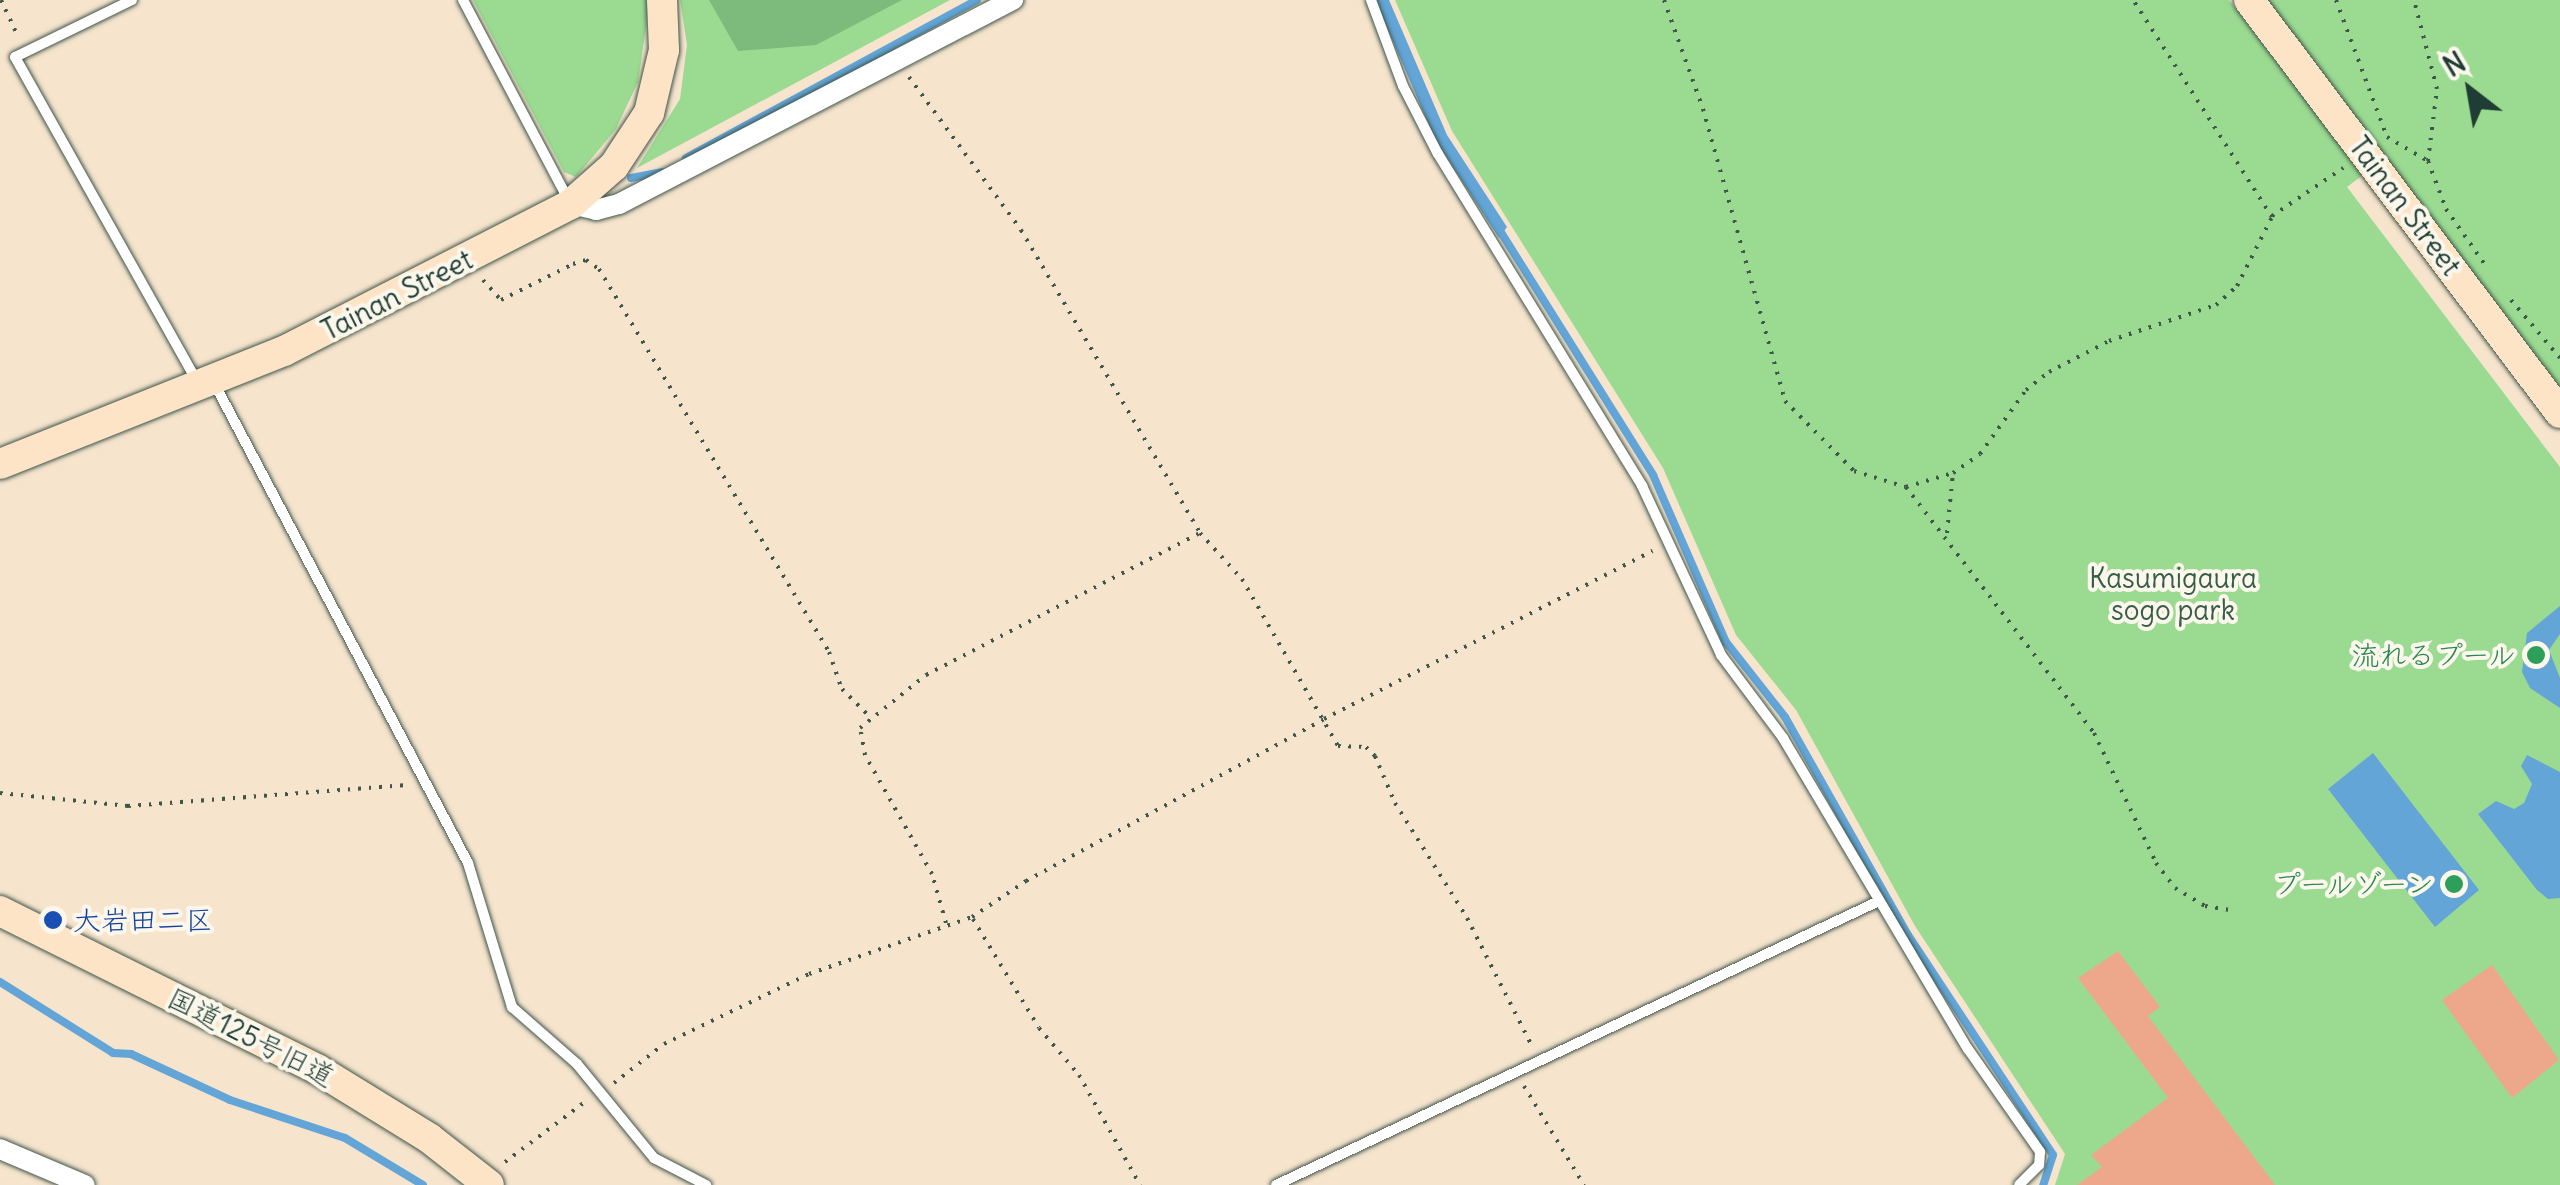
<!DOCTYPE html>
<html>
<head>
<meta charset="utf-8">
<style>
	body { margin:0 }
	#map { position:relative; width:2560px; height:1185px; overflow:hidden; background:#f6e4cd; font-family:Delius,"Klee One",sans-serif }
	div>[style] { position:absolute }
	.green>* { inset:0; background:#9bdb91 }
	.forest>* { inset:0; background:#7cbb7b }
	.water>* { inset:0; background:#63a5d7 }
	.stream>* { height:8px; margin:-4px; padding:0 4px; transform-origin:4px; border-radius:4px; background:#63a5d7 }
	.building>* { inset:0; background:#eda88c }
	.path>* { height:4px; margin-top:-2px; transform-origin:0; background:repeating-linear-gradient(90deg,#3f564b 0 2.5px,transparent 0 10.5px) }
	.roads { filter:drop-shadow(0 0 2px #3f564b) drop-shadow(0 0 2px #3f564b) }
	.lane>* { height:10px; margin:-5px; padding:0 5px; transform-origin:5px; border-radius:5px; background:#fff }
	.street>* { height:20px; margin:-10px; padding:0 10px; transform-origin:10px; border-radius:10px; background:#fff }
	.secondary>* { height:30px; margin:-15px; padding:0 15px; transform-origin:15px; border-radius:15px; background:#fee4c6 }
	.dots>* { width:28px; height:28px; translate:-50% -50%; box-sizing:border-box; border:5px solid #fbf7ec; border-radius:50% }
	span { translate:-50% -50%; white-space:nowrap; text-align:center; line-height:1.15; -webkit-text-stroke:8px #fbf7ec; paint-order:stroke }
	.street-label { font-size:28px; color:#1f3d34 }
	.park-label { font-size:28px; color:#385d47 }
	.leisure-label { font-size:28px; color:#27864d }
	.right { translate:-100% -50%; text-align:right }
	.transit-label { font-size:28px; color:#164399 }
	.left { translate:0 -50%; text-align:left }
	.north { position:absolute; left:2420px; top:40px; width:100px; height:100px; -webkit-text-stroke:8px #fbf7ec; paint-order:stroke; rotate:329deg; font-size:28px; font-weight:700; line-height:40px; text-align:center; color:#1f3d34 }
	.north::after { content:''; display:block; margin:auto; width:35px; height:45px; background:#1f3d34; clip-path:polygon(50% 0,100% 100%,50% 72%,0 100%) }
</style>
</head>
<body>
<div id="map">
	<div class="green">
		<i style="clip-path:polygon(473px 0,650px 0,638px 82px,616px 129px,576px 177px,564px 172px)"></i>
		<i style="clip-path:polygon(680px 0,950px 0,637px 168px,680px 99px,687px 45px)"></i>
		<i style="clip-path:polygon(1395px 0,2229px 0,2363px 175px,2347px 187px,2560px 467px,2560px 1185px,2055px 1185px,2065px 1154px,1915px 926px,1796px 710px,1736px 635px,1663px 468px,1452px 131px)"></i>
		<i style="clip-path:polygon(2256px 0,2560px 0,2560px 403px)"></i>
	</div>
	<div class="forest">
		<i style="clip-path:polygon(709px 0,902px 0,816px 45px,738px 51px)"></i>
	</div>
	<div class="water">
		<i style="clip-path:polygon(1375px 0,1389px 0,1447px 135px,1507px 227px,1499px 238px,1436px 141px)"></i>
		<i style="clip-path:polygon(2560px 606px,2560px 634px,2549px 650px,2560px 678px,2560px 708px,2530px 688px,2522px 672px,2527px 633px)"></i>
		<i style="clip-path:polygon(2373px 753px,2479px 890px,2435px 927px,2328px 789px)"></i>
		<i style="clip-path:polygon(2527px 755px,2560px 772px,2560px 898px,2548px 899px,2537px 890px,2478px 814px,2496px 801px,2514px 809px,2524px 803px,2532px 784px,2521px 766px)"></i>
	</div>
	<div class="stream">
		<i style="left:686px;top:158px;width:331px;rotate:-28.5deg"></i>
		<i style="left:631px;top:178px;width:31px;rotate:-11deg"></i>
		<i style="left:1497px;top:226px;width:294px;rotate:57.9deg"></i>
		<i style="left:1653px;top:475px;width:182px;rotate:66.4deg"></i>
		<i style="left:1726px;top:642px;width:95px;rotate:51.8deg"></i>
		<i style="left:1785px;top:717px;width:250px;rotate:60.6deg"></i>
		<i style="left:1908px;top:935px;width:263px;rotate:56.6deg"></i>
		<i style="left:2053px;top:1155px;width:32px;rotate:108deg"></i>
		<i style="left:0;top:982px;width:133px;rotate:32.1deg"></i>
		<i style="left:113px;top:1053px;width:18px;rotate:3deg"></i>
		<i style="left:131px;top:1054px;width:109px;rotate:24.9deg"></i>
		<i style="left:230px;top:1100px;width:121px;rotate:18.3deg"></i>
		<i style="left:345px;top:1138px;width:91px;rotate:31.1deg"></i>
	</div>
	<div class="building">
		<i style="clip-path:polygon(2118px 951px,2160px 1007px,2148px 1016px,2275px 1185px,2077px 1185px,2102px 1167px,2091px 1155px,2168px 1098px,2078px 978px)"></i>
		<i style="clip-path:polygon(2492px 965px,2559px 1060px,2512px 1098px,2442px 1000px)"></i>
	</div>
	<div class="path">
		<i style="left:1px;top:0;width:40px;rotate:65deg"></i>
		<i style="left:1664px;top:0;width:116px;rotate:70.3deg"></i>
		<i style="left:1703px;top:109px;width:303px;rotate:74.3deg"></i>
		<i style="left:1785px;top:401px;width:98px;rotate:45.4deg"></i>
		<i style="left:1854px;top:471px;width:54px;rotate:17.1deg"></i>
		<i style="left:1906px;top:487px;width:49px;rotate:-16.6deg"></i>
		<i style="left:1953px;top:473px;width:33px;rotate:-35deg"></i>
		<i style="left:1980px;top:454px;width:79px;rotate:-54.3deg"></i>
		<i style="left:2026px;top:390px;width:29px;rotate:-38deg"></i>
		<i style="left:2049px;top:372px;width:68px;rotate:-27.3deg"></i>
		<i style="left:2109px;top:341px;width:113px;rotate:-18.6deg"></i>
		<i style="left:2216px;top:305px;width:28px;rotate:-42deg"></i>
		<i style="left:2237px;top:286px;width:77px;rotate:-63.1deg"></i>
		<i style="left:2272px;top:217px;width:258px;rotate:-122.6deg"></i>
		<i style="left:2336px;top:0;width:146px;rotate:69.6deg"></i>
		<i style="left:2387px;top:137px;width:48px;rotate:30.3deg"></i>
		<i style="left:2428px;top:161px;width:73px;rotate:-82.9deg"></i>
		<i style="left:2437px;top:89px;width:92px;rotate:-104.5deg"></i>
		<i style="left:909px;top:77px;width:190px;rotate:53.8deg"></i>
		<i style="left:1021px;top:230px;width:352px;rotate:59.4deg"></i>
		<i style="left:1200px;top:533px;width:62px;rotate:47.6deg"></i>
		<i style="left:1242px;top:579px;width:193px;rotate:60.1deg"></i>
		<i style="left:1338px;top:746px;width:28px;rotate:2deg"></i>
		<i style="left:1366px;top:747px;width:13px;rotate:45deg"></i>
		<i style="left:1375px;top:756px;width:51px;rotate:66.9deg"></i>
		<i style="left:1395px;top:803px;width:136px;rotate:57.9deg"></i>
		<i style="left:1467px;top:918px;width:141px;rotate:63.1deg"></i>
		<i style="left:2428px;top:161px;width:51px;rotate:69.4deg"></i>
		<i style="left:2446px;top:209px;width:73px;rotate:55deg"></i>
		<i style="left:2272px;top:216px;width:86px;rotate:-34.1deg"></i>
		<i style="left:483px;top:280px;width:27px;rotate:48deg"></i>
		<i style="left:501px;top:300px;width:80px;rotate:-26.6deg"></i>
		<i style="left:573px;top:264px;width:14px;rotate:-17deg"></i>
		<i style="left:586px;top:260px;width:16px;rotate:35deg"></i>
		<i style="left:599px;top:269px;width:447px;rotate:59deg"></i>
		<i style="left:829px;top:652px;width:39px;rotate:71deg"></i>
		<i style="left:842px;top:689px;width:37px;rotate:45deg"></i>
		<i style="left:2511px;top:300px;width:76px;rotate:49.8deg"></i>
		<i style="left:1906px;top:487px;width:310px;rotate:52.6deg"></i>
		<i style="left:2094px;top:733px;width:144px;rotate:64.5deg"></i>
		<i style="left:2156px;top:863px;width:31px;rotate:53deg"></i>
		<i style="left:2175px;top:888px;width:35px;rotate:31deg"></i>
		<i style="left:2205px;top:906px;width:30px;rotate:9deg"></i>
		<i style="left:1947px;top:533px;width:60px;rotate:-84.3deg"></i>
		<i style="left:0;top:793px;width:129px;rotate:5.8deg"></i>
		<i style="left:128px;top:806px;width:283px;rotate:-4.3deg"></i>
		<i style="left:973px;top:919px;width:127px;rotate:58.8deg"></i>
		<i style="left:1039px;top:1028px;width:62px;rotate:49.6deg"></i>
		<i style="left:1079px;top:1075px;width:126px;rotate:61deg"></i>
		<i style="left:946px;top:923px;width:51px;rotate:-105.9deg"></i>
		<i style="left:932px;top:874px;width:137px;rotate:-119.4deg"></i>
		<i style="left:865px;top:755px;width:27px;rotate:-100deg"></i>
		<i style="left:860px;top:728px;width:85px;rotate:-38.8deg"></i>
		<i style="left:926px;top:675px;width:309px;rotate:-27.4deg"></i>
		<i style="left:614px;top:1083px;width:63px;rotate:-38deg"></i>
		<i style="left:664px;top:1044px;width:161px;rotate:-25.8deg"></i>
		<i style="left:809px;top:974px;width:173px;rotate:-19.3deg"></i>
		<i style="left:972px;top:917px;width:65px;rotate:-33.7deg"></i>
		<i style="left:1026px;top:881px;width:339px;rotate:-28.5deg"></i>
		<i style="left:1324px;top:719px;width:369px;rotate:-27.1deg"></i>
		<i style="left:1524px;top:1086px;width:116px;rotate:58.8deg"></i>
		<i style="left:505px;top:1162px;width:100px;rotate:-36.9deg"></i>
	</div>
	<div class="roads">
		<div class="lane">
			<i style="left:132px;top:0;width:130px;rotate:154deg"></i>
			<i style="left:15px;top:57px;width:374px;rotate:60.7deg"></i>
			<i style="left:463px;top:0;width:225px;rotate:62.2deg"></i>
			<i style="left:1371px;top:0;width:92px;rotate:69.6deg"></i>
			<i style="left:1403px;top:86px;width:76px;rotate:62.8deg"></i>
			<i style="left:1438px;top:154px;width:390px;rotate:58.4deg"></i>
			<i style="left:1642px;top:486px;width:187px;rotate:64.9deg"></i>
			<i style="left:1721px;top:655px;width:104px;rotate:53.2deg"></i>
			<i style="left:1783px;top:738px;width:362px;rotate:59.3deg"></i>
			<i style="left:1968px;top:1049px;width:126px;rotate:55deg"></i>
			<i style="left:2040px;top:1152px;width:13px;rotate:94deg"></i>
			<i style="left:2039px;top:1165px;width:28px;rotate:135deg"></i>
			<i style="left:213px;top:381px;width:545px;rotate:62.12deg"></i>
			<i style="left:468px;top:863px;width:151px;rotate:73deg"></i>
			<i style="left:512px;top:1007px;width:86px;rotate:41.2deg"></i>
			<i style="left:577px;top:1064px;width:122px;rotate:50.7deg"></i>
			<i style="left:654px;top:1158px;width:59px;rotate:27.4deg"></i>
			<i style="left:1276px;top:1185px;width:667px;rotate:-25.22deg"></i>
		</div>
		<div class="street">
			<i style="left:571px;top:204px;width:26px;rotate:13deg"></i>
			<i style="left:596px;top:210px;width:24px;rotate:-15deg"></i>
			<i style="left:619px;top:204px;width:444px;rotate:-27.4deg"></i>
			<i style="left:0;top:1149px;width:92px;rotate:23deg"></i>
		</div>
		<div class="secondary">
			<i style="left:2249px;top:0;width:517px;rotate:53.02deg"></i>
			<i style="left:0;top:464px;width:306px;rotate:-21.7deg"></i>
			<i style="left:284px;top:351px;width:322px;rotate:-27.1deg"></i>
			<i style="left:571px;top:204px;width:57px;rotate:-41.5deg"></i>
			<i style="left:614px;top:166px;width:64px;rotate:-56.6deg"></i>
			<i style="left:649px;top:113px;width:65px;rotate:-76.6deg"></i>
			<i style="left:664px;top:50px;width:50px;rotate:-92.3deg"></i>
			<i style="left:0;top:911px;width:354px;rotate:26.5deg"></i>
			<i style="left:317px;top:1069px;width:132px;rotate:31.6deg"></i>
			<i style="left:429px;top:1138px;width:76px;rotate:38.1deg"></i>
		</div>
	</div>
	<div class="dots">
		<i style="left:2536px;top:655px;background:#2e9e5b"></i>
		<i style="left:2454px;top:884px;background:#2e9e5b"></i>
		<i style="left:53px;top:920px;background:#1a4fb4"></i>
	</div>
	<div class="street-label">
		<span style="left:2405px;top:206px;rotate:53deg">Tainan Street</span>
		<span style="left:397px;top:295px;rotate:-27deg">Tainan Street</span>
		<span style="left:251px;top:1037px;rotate:27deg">国道125号旧道</span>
	</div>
	<div class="park-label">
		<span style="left:2173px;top:594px">Kasumigaura<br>sogo park</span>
	</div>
	<div class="leisure-label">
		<span class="right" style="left:2516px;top:655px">流れるプール</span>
		<span class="right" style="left:2434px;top:884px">プールゾーン</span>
	</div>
	<div class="transit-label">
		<span class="left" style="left:73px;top:920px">大岩田二区</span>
	</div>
	<div class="north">N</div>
</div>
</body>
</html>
